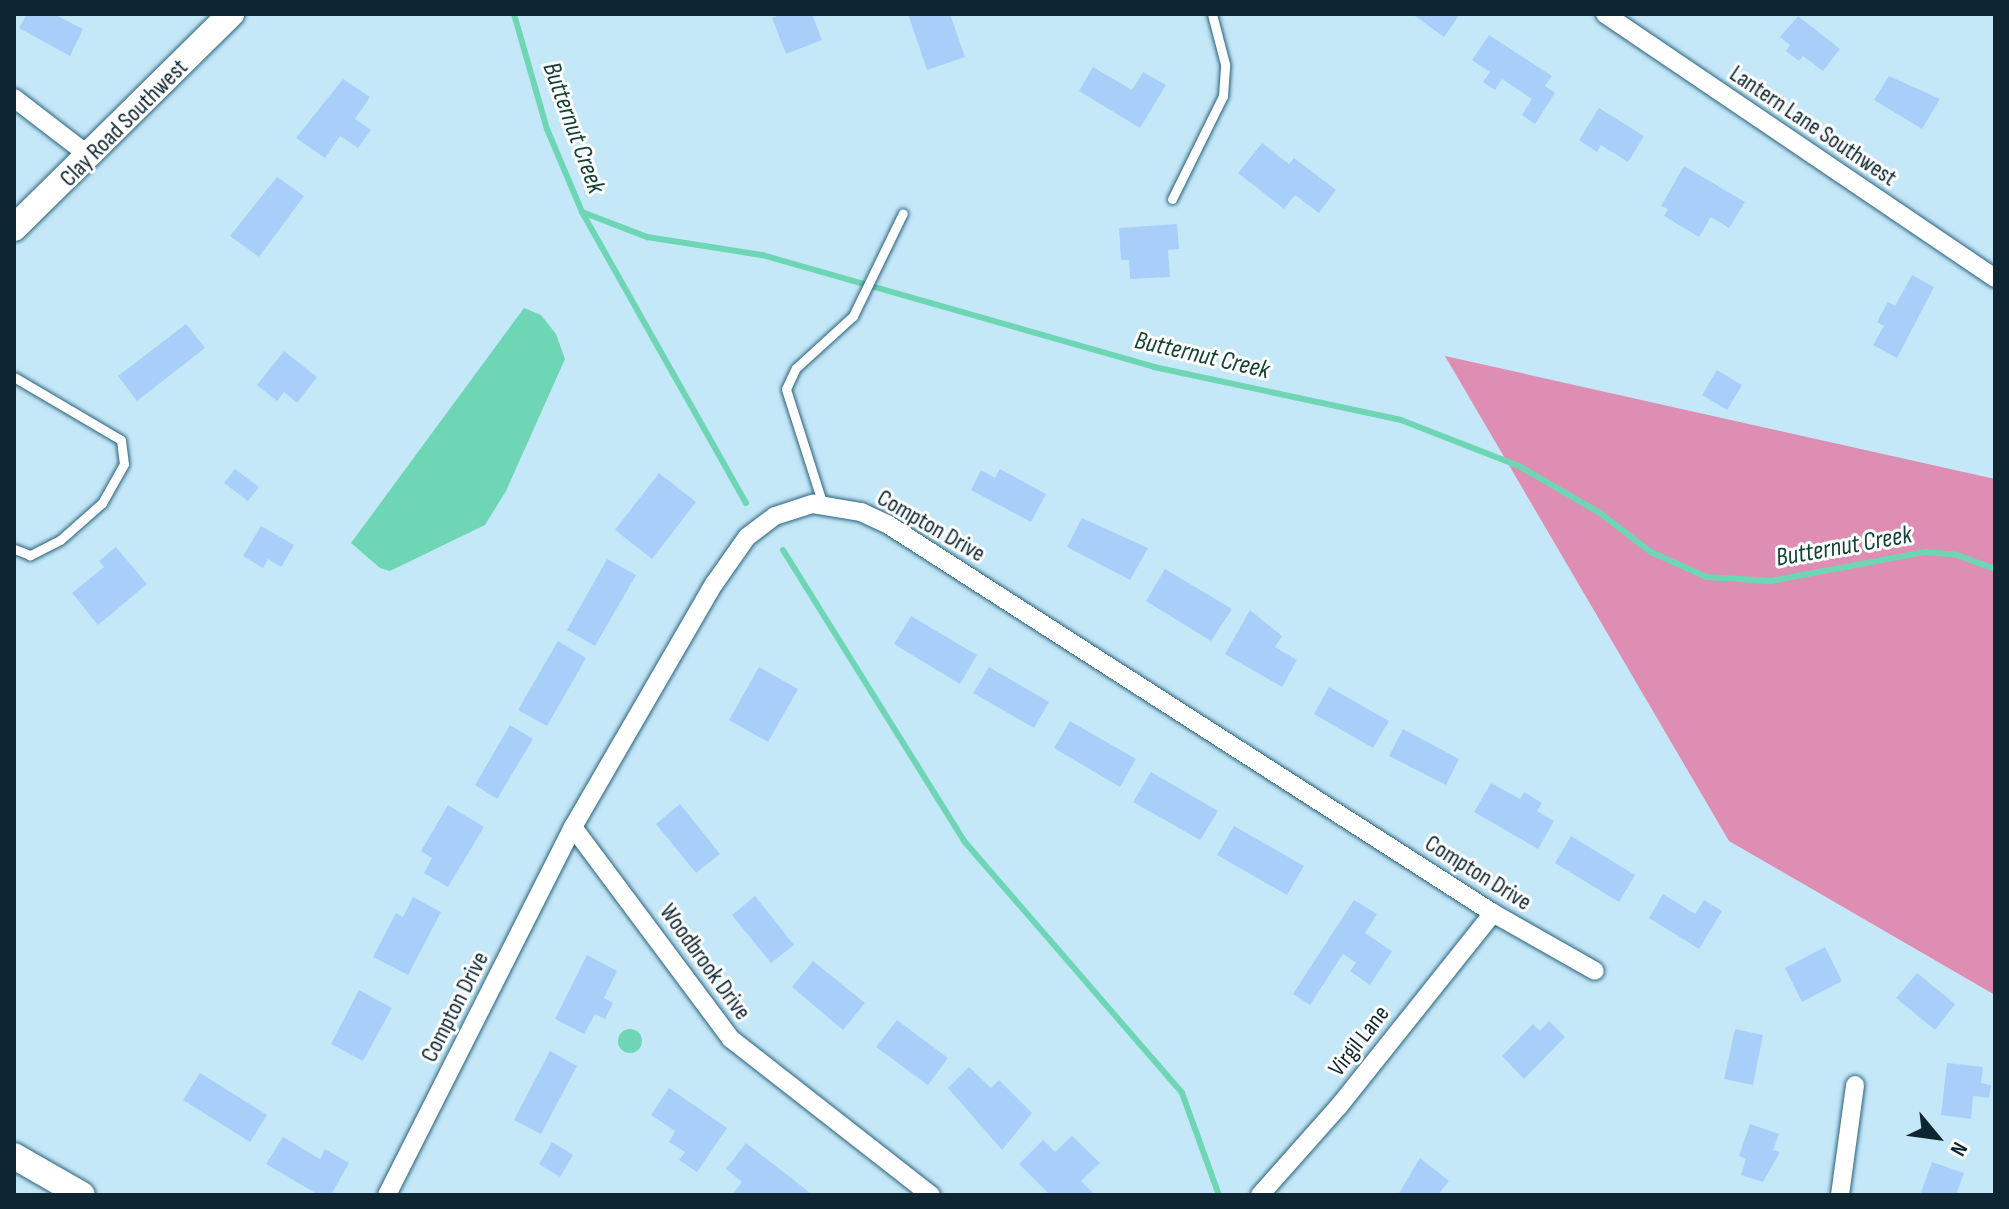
<!DOCTYPE html>
<html>
<head>
<meta charset="utf-8">
<style>
	body { margin:0 }
	#map { position:relative; width:2009px; height:1209px; overflow:hidden; background:#c5e8f9; font-family:"Sofia Sans Condensed",sans-serif }
	div>[style] { position:absolute }
	.forest>* { inset:0; background:#de8db3 }
	.water>* { inset:0; background:#6ed6b5 }
	.round { border-radius:50% }
	.stream>* { height:6px; margin:-3px; padding:0 3px; transform-origin:3px; border-radius:3px; background:#6ed6b5 }
	.building>* { inset:0; background:#a8cff9 }
	.roads { filter:drop-shadow(0 0 2px #28617b) drop-shadow(0 0 2px #28617b) }
	.lane>* { height:9px; margin:-4.5px; padding:0 4.5px; transform-origin:4.5px; border-radius:4.5px; background:#fff }
	.street>* { height:18px; margin:-9px; padding:0 9px; transform-origin:9px; border-radius:9px; background:#fff }
	.secondary>* { height:26px; margin:-13px; padding:0 13px; transform-origin:13px; border-radius:13px; background:#fff }
	span { translate:-50% -50%; white-space:nowrap; text-align:center; line-height:1.15; -webkit-text-stroke:6px #fff; paint-order:stroke }
	.street-label { font-size:24px; color:#0e2631 }
	.water-label { font-size:26px; color:#144235; font-style:italic }
	.frame { position:absolute; inset:0; border:16px solid #0e2631; pointer-events:none }
	.north { position:absolute; left:1897px; top:1097px; width:80px; height:80px; -webkit-text-stroke:6px #fff; paint-order:stroke; rotate:119deg; font-size:22px; font-weight:700; line-height:32px; text-align:center; color:#0e2631 }
	.north::after { content:''; display:block; margin:auto; width:28px; height:36px; background:#0e2631; clip-path:polygon(50% 0,100% 100%,50% 72%,0 100%) }
</style>
</head>
<body>
<div id="map">
	<div class="forest">
		<i style="clip-path:polygon(1445px 356px,1995px 479px,1995px 995px,1729px 841px)"></i>
	</div>
	<div class="water">
		<i style="clip-path:polygon(524px 308px,541px 315px,556px 334px,565px 359px,506px 491px,485px 525px,390px 571px,380px 568px,351px 543px)"></i>
		<i class="round" style="left:618px;top:1029px;width:24px;height:24px"></i>
	</div>
	<div class="stream">
		<i style="left:514px;top:14px;width:120px;rotate:74deg"></i>
		<i style="left:547px;top:129px;width:90px;rotate:67.1deg"></i>
		<i style="left:582px;top:212px;width:334px;rotate:60.6deg"></i>
		<i style="left:582px;top:212px;width:70px;rotate:21deg"></i>
		<i style="left:647px;top:237px;width:116px;rotate:8.9deg"></i>
		<i style="left:762px;top:255px;width:408px;rotate:15.9deg"></i>
		<i style="left:1154px;top:367px;width:253px;rotate:12.1deg"></i>
		<i style="left:1401px;top:420px;width:127px;rotate:21.3deg"></i>
		<i style="left:1519px;top:466px;width:94px;rotate:30.1deg"></i>
		<i style="left:1600px;top:513px;width:64px;rotate:37.4deg"></i>
		<i style="left:1651px;top:552px;width:61px;rotate:24.1deg"></i>
		<i style="left:1707px;top:577px;width:64px;rotate:3.6deg"></i>
		<i style="left:1771px;top:581px;width:157px;rotate:-10.7deg"></i>
		<i style="left:1925px;top:552px;width:32px;rotate:5deg"></i>
		<i style="left:1957px;top:555px;width:40px;rotate:20.2deg"></i>
		<i style="left:783px;top:550px;width:343px;rotate:58.1deg"></i>
		<i style="left:964px;top:841px;width:333px;rotate:49.1deg"></i>
		<i style="left:1182px;top:1093px;width:109px;rotate:70.1deg"></i>
	</div>
	<div class="building">
		<i style="clip-path:polygon(27px 14px,54px 14px,83px 29px,70px 56px,19px 28px)"></i>
		<i style="clip-path:polygon(782px 14px,812px 14px,822px 40px,786px 54px,772px 18px)"></i>
		<i style="clip-path:polygon(908px 14px,950px 14px,965px 57px,927px 70px)"></i>
		<i style="clip-path:polygon(1412px 14px,1460px 14px,1444px 37px)"></i>
		<i style="clip-path:polygon(1798px 16px,1840px 49px,1823px 71px,1803px 56px,1799px 61px,1786px 51px,1790px 45px,1780px 37px)"></i>
		<i style="clip-path:polygon(1489px 35px,1552px 76px,1545px 86px,1555px 93px,1535px 124px,1522px 115px,1532px 99px,1502px 79px,1495px 90px,1483px 82px,1490px 72px,1472px 60px)"></i>
		<i style="clip-path:polygon(1093px 67px,1132px 90px,1143px 72px,1166px 85px,1140px 128px,1079px 91px)"></i>
		<i style="clip-path:polygon(1889px 76px,1940px 99px,1922px 129px,1874px 100px)"></i>
		<i style="clip-path:polygon(343px 79px,370px 97px,355px 119px,371px 130px,358px 148px,340px 136px,325px 158px,296px 138px)"></i>
		<i style="clip-path:polygon(1599px 108px,1644px 136px,1628px 162px,1601px 145px,1597px 152px,1579px 140px)"></i>
		<i style="clip-path:polygon(1262px 143px,1289px 164px,1294px 158px,1336px 190px,1319px 213px,1295px 195px,1284px 209px,1238px 173px)"></i>
		<i style="clip-path:polygon(1684px 166px,1745px 202px,1729px 228px,1711px 217px,1699px 237px,1664px 216px,1668px 209px,1661px 206px)"></i>
		<i style="clip-path:polygon(277px 177px,304px 196px,259px 257px,230px 236px)"></i>
		<i style="clip-path:polygon(1177px 224px,1179px 249px,1168px 250px,1170px 277px,1130px 279px,1129px 260px,1121px 260px,1119px 228px)"></i>
		<i style="clip-path:polygon(1912px 275px,1934px 287px,1897px 358px,1873px 345px,1884px 326px,1877px 322px,1888px 302px,1895px 306px)"></i>
		<i style="clip-path:polygon(186px 324px,205px 348px,137px 401px,118px 376px)"></i>
		<i style="clip-path:polygon(284px 351px,317px 377px,297px 403px,284px 392px,277px 401px,257px 385px)"></i>
		<i style="clip-path:polygon(1717px 370px,1742px 385px,1727px 410px,1702px 395px)"></i>
		<i style="clip-path:polygon(235px 469px,259px 487px,248px 501px,224px 483px)"></i>
		<i style="clip-path:polygon(1000px 469px,1046px 494px,1031px 522px,971px 490px,981px 470px,995px 478px)"></i>
		<i style="clip-path:polygon(659px 473px,696px 502px,652px 559px,615px 530px)"></i>
		<i style="clip-path:polygon(1082px 518px,1148px 548px,1130px 580px,1067px 547px)"></i>
		<i style="clip-path:polygon(261px 526px,294px 545px,281px 567px,268px 559px,263px 568px,243px 556px)"></i>
		<i style="clip-path:polygon(116px 547px,147px 584px,98px 625px,72px 593px,104px 567px,99px 561px)"></i>
		<i style="clip-path:polygon(607px 559px,636px 575px,595px 646px,567px 630px)"></i>
		<i style="clip-path:polygon(1165px 569px,1232px 609px,1211px 641px,1146px 601px)"></i>
		<i style="clip-path:polygon(1250px 610px,1282px 636px,1275px 647px,1297px 660px,1282px 687px,1225px 654px)"></i>
		<i style="clip-path:polygon(911px 616px,977px 655px,960px 684px,894px 644px)"></i>
		<i style="clip-path:polygon(558px 641px,586px 658px,547px 726px,518px 710px)"></i>
		<i style="clip-path:polygon(759px 667px,798px 689px,768px 742px,729px 720px)"></i>
		<i style="clip-path:polygon(989px 667px,1049px 702px,1034px 728px,973px 693px)"></i>
		<i style="clip-path:polygon(1329px 687px,1389px 721px,1373px 748px,1314px 714px)"></i>
		<i style="clip-path:polygon(1070px 721px,1136px 759px,1120px 787px,1054px 748px)"></i>
		<i style="clip-path:polygon(510px 725px,533px 739px,497px 799px,475px 785px)"></i>
		<i style="clip-path:polygon(1403px 729px,1459px 759px,1446px 785px,1389px 756px)"></i>
		<i style="clip-path:polygon(1151px 772px,1218px 811px,1200px 840px,1133px 802px)"></i>
		<i style="clip-path:polygon(1491px 783px,1520px 799px,1524px 792px,1542px 803px,1537px 811px,1554px 821px,1538px 849px,1474px 812px)"></i>
		<i style="clip-path:polygon(680px 804px,720px 854px,696px 873px,656px 824px)"></i>
		<i style="clip-path:polygon(448px 805px,484px 827px,448px 887px,424px 873px,432px 858px,421px 851px)"></i>
		<i style="clip-path:polygon(1234px 826px,1304px 866px,1287px 895px,1217px 855px)"></i>
		<i style="clip-path:polygon(1571px 836px,1635px 875px,1619px 902px,1555px 863px)"></i>
		<i style="clip-path:polygon(1663px 894px,1695px 914px,1704px 900px,1722px 911px,1699px 949px,1649px 918px)"></i>
		<i style="clip-path:polygon(755px 896px,794px 945px,771px 963px,732px 915px)"></i>
		<i style="clip-path:polygon(413px 897px,441px 912px,408px 975px,373px 957px,396px 913px,403px 917px)"></i>
		<i style="clip-path:polygon(1354px 900px,1377px 914px,1365px 933px,1392px 951px,1370px 985px,1350px 971px,1356px 963px,1343px 954px,1310px 1005px,1293px 994px)"></i>
		<i style="clip-path:polygon(1825px 947px,1842px 981px,1802px 1002px,1785px 968px)"></i>
		<i style="clip-path:polygon(587px 955px,617px 971px,604px 998px,613px 1003px,605px 1019px,595px 1014px,584px 1034px,555px 1019px)"></i>
		<i style="clip-path:polygon(813px 961px,865px 1003px,843px 1030px,792px 987px)"></i>
		<i style="clip-path:polygon(1917px 973px,1955px 1004px,1935px 1030px,1896px 998px)"></i>
		<i style="clip-path:polygon(359px 990px,392px 1008px,363px 1061px,331px 1044px)"></i>
		<i style="clip-path:polygon(897px 1020px,948px 1058px,928px 1085px,876px 1047px)"></i>
		<i style="clip-path:polygon(1549px 1021px,1565px 1037px,1524px 1079px,1502px 1056px,1533px 1024px,1540px 1031px)"></i>
		<i style="clip-path:polygon(1735px 1029px,1763px 1035px,1753px 1085px,1724px 1079px)"></i>
		<i style="clip-path:polygon(550px 1051px,577px 1066px,541px 1134px,514px 1120px)"></i>
		<i style="clip-path:polygon(1947px 1063px,1983px 1067px,1981px 1083px,1991px 1085px,1989px 1098px,1973px 1096px,1971px 1119px,1941px 1115px)"></i>
		<i style="clip-path:polygon(969px 1067px,991px 1088px,999px 1080px,1032px 1113px,1002px 1150px,948px 1088px)"></i>
		<i style="clip-path:polygon(200px 1073px,267px 1115px,250px 1142px,183px 1100px)"></i>
		<i style="clip-path:polygon(669px 1088px,727px 1128px,697px 1172px,679px 1160px,685px 1152px,669px 1142px,675px 1131px,651px 1115px)"></i>
		<i style="clip-path:polygon(1750px 1124px,1779px 1134px,1773px 1150px,1780px 1152px,1763px 1182px,1741px 1175px,1746px 1159px,1739px 1156px)"></i>
		<i style="clip-path:polygon(1072px 1136px,1100px 1163px,1081px 1181px,1095px 1195px,1050px 1195px,1019px 1164px,1043px 1140px,1055px 1152px)"></i>
		<i style="clip-path:polygon(283px 1137px,320px 1159px,325px 1149px,349px 1163px,331px 1195px,319px 1195px,266px 1164px)"></i>
		<i style="clip-path:polygon(552px 1142px,573px 1155px,560px 1177px,539px 1164px)"></i>
		<i style="clip-path:polygon(746px 1143px,809px 1192px,807px 1195px,733px 1194px,742px 1182px,726px 1169px)"></i>
		<i style="clip-path:polygon(1420px 1158px,1449px 1181px,1438px 1195px,1398px 1195px)"></i>
		<i style="clip-path:polygon(1932px 1162px,1964px 1173px,1956px 1195px,1920px 1195px)"></i>
	</div>
	<div class="roads">
		<div class="lane">
			<i style="left:1172px;top:199px;width:115px;rotate:-63.7deg"></i>
			<i style="left:1223px;top:96px;width:32px;rotate:-86deg"></i>
			<i style="left:1225px;top:64px;width:52px;rotate:-104.6deg"></i>
			<i style="left:14px;top:377px;width:124px;rotate:30.5deg"></i>
			<i style="left:121px;top:440px;width:24px;rotate:83deg"></i>
			<i style="left:124px;top:464px;width:45px;rotate:119.4deg"></i>
			<i style="left:102px;top:503px;width:56px;rotate:138.6deg"></i>
			<i style="left:60px;top:540px;width:34px;rotate:153deg"></i>
			<i style="left:30px;top:555px;width:17px;rotate:-159deg"></i>
			<i style="left:823px;top:505px;width:122px;rotate:-107.7deg"></i>
			<i style="left:786px;top:389px;width:23px;rotate:-65deg"></i>
			<i style="left:796px;top:368px;width:77px;rotate:-42.4deg"></i>
			<i style="left:853px;top:316px;width:114px;rotate:-64.1deg"></i>
		</div>
		<div class="street">
			<i style="left:1605px;top:14px;width:471px;rotate:34.1deg"></i>
			<i style="left:14px;top:98px;width:97px;rotate:37.5deg"></i>
			<i style="left:573px;top:827px;width:264px;rotate:53.3deg"></i>
			<i style="left:731px;top:1039px;width:254px;rotate:38deg"></i>
			<i style="left:387px;top:1195px;width:412px;rotate:-63.2deg"></i>
			<i style="left:573px;top:827px;width:281px;rotate:-59.9deg"></i>
			<i style="left:714px;top:584px;width:57px;rotate:-54.9deg"></i>
			<i style="left:747px;top:537px;width:35px;rotate:-37deg"></i>
			<i style="left:775px;top:516px;width:40px;rotate:-18deg"></i>
			<i style="left:813px;top:504px;width:49px;rotate:9.5deg"></i>
			<i style="left:861px;top:512px;width:29px;rotate:25deg"></i>
			<i style="left:887px;top:524px;width:720px;rotate:32.7deg"></i>
			<i style="left:1493px;top:913px;width:117px;rotate:29.6deg"></i>
			<i style="left:1260px;top:1195px;width:119px;rotate:-48.4deg"></i>
			<i style="left:1339px;top:1106px;width:247px;rotate:-51.4deg"></i>
			<i style="left:1840px;top:1195px;width:111px;rotate:-82.2deg"></i>
		</div>
		<div class="secondary">
			<i style="left:14px;top:228px;width:305px;rotate:-44.6deg"></i>
			<i style="left:14px;top:1156px;width:78px;rotate:29.8deg"></i>
		</div>
	</div>
	<div class="street-label">
		<span style="left:124px;top:123px;rotate:-45deg">Clay Road Southwest</span>
		<span style="left:1813px;top:126px;rotate:34deg">Lantern Lane Southwest</span>
		<span style="left:931px;top:526px;rotate:30deg">Compton Drive</span>
		<span style="left:1478px;top:873px;rotate:32deg">Compton Drive</span>
		<span style="left:705px;top:962px;rotate:54deg">Woodbrook Drive</span>
		<span style="left:455px;top:1007px;rotate:-63deg">Compton Drive</span>
		<span style="left:1359px;top:1041px;rotate:-52deg">Virgil Lane</span>
	</div>
	<div class="water-label">
		<span style="left:573px;top:128px;rotate:70deg">Butternut Creek</span>
		<span style="left:1202px;top:356px;rotate:13deg">Butternut Creek</span>
		<span style="left:1844px;top:547px;rotate:-10deg">Butternut Creek</span>
	</div>
	<div class="frame"></div>
	<div class="north">N</div>
</div>
</body>
</html>
